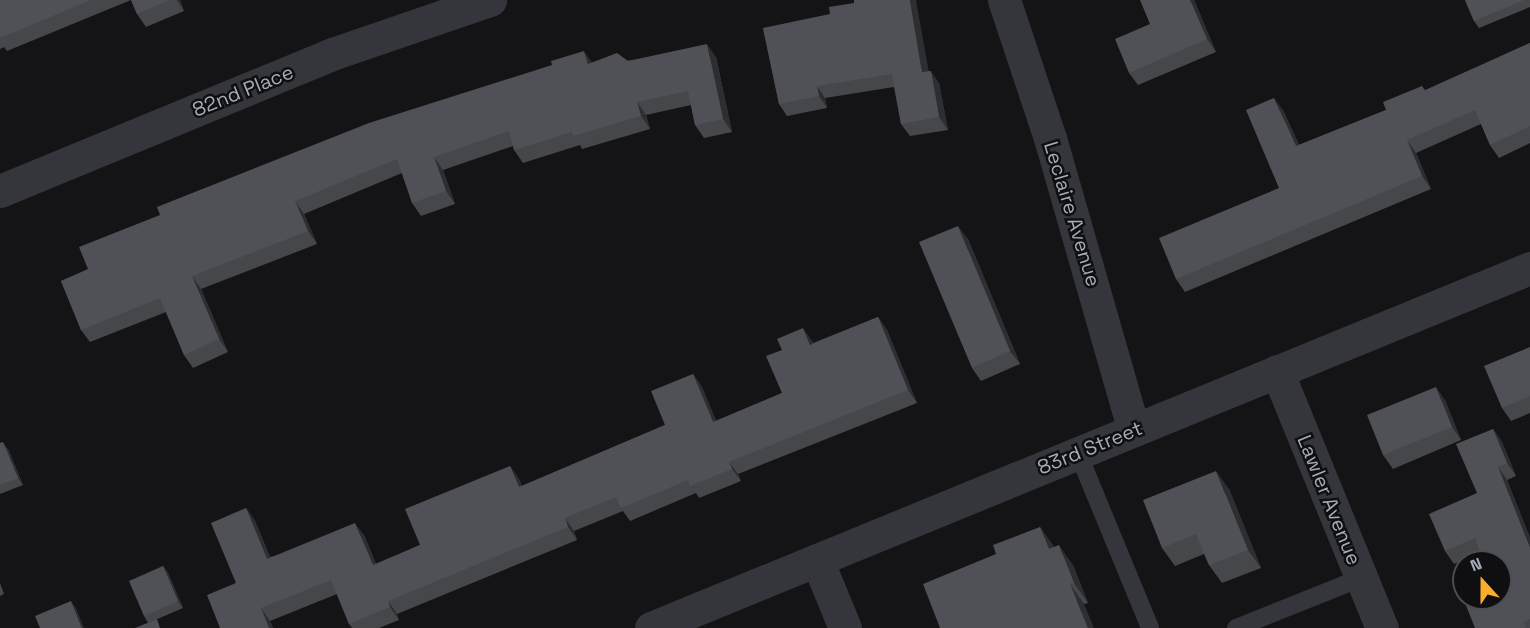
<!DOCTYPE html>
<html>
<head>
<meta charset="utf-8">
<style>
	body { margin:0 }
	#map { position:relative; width:1530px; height:628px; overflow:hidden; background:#141416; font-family:"Space Grotesk",sans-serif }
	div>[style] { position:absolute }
	.service>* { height:18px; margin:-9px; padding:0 9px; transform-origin:9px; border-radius:9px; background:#35363b }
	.minor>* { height:33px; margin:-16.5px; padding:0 16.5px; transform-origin:16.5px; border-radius:16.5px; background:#35363b }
	.tertiary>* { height:33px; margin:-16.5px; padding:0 16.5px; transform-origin:16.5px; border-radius:16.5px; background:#35363b }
	.wall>* { inset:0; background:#45474b }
	.shaded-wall>* { inset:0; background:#2d2e31 }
	.building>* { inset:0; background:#505157 }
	span { translate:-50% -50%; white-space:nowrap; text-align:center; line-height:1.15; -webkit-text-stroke:5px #0f0f11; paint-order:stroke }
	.street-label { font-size:20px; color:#a5abb7 }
	.north { position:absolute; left:1452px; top:550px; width:60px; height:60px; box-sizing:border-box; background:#0f0f11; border:2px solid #4b4d53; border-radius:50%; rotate:339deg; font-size:16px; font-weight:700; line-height:24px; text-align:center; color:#a5abb7 }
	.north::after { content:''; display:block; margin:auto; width:21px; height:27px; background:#f8ae2a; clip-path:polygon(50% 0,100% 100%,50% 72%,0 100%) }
</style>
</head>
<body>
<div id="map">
	<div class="service">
		<i style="left:1078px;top:453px;width:189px;rotate:67.6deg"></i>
		<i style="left:1236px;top:628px;width:135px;rotate:-21.8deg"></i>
	</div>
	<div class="minor">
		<i style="left:1004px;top:0;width:145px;rotate:71.6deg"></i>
		<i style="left:1050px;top:138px;width:304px;rotate:74deg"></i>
		<i style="left:0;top:191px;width:362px;rotate:-22.4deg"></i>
		<i style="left:335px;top:53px;width:164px;rotate:-18.9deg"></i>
		<i style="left:1277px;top:371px;width:278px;rotate:67.8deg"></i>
		<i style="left:817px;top:560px;width:74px;rotate:67.6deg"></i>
	</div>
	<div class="tertiary">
		<i style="left:651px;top:628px;width:950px;rotate:-22.27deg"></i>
	</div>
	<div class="wall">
		<i style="clip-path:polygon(0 0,180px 0,184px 11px,146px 27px,137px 14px,131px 0,7px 51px,4px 47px,0 49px)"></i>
		<i style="clip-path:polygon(1194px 0,1216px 52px,1138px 85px,1129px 73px,1150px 24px)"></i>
		<i style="clip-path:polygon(1465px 0,1530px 0,1530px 7px,1479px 28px,1474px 21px)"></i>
		<i style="clip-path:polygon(763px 28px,929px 71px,939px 83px,948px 130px,910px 136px,901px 124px,894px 87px,825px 98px,827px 108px,787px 116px,779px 104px)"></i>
		<i style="clip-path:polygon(1530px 43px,1530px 143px,1499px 158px,1490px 145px,1481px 124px,1416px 153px,1431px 189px,1185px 292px,1176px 279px,1279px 188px,1283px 110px,1299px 145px,1386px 110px,1422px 86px,1425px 90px)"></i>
		<i style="clip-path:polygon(716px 57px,732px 132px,704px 138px,695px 125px,691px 105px,646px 115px,650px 129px,582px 149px,580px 145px,523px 163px,514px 150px,513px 146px,443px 170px,455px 204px,421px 216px,412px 203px,402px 173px,304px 214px,317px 244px,201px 289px,228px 352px,193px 368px,184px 355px,166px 312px,90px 342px,81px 330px,61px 281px,592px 62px)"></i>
		<i style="clip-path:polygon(968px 239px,1020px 364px,981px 381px,972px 368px)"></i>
		<i style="clip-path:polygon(878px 317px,887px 330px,917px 403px,738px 474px,741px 481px,699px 498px,696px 493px,630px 521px,623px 511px,574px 531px,577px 540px,397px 614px,399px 620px,379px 628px,352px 628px,349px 624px,337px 594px,270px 621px,273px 628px,220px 628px,236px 583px,246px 508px,255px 521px,270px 557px,364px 535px,376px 564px,420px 545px,510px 466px,519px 479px,522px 486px,665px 425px,693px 374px,702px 387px,716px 421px,782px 393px,812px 341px,813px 343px)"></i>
		<i style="clip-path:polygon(1530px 347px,1530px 413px,1511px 421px,1502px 408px)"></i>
		<i style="clip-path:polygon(1445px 400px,1461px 440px,1393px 469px,1383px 455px)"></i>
		<i style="clip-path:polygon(1493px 429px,1502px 442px,1516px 476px,1507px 480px,1530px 538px,1530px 628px,1475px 628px,1500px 598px,1481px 553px,1454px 564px,1445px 551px,1477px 493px)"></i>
		<i style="clip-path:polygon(0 443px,8px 449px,23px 485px,0 494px)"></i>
		<i style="clip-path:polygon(1229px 489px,1261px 568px,1222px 583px,1209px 565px,1204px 554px,1175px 566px,1162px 548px)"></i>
		<i style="clip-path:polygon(1040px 527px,1054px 547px,1073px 565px,1088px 603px,1084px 604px,996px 554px)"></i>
		<i style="clip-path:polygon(163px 566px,168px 573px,183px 608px,148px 623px,144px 616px)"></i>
		<i style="clip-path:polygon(0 583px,4px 594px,0 596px)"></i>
	</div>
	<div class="shaded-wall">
		<i style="clip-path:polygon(177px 0,180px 0,184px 11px)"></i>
		<i style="clip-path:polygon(910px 0,916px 0,931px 84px,922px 72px)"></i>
		<i style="clip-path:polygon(1190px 0,1194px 0,1216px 52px,1207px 39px)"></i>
		<i style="clip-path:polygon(707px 44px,716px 57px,732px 132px,723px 119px)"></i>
		<i style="clip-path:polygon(584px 51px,593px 64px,588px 64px)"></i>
		<i style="clip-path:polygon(931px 71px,939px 83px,948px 130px,939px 117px)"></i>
		<i style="clip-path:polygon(817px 86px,825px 98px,827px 108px,819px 96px)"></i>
		<i style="clip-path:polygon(1274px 98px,1283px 110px,1305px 159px,1296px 146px)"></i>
		<i style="clip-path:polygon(637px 102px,646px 115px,650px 129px,641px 116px)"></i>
		<i style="clip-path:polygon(1407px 140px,1416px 153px,1431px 189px,1422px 176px)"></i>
		<i style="clip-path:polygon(434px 157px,443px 170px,455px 204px,446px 191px)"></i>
		<i style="clip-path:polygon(295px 201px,304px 214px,317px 244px,308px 231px)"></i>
		<i style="clip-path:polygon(958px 226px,968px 239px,1020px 364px,1010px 351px)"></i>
		<i style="clip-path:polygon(192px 276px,201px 289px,228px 352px,219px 339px)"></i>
		<i style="clip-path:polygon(878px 317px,887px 330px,917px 403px,908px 390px)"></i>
		<i style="clip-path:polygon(803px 328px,812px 341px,819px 358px,810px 345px)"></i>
		<i style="clip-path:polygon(693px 374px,702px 387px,722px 435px,713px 422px)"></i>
		<i style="clip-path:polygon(1436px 387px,1445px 400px,1461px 440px,1452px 427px)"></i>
		<i style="clip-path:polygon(1493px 429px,1502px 442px,1516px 476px,1507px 463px)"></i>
		<i style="clip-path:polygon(3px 442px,8px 449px,23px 485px,18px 478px)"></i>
		<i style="clip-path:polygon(729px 462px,738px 474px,741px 481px,732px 469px)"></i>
		<i style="clip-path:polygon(510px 466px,519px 479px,528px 500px,519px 487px)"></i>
		<i style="clip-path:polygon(1498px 467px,1507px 480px,1530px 538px,1530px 548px)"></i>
		<i style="clip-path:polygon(1216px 471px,1229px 489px,1261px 568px,1248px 550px)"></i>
		<i style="clip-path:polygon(246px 508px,255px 521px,276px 572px,267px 559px)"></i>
		<i style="clip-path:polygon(565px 518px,574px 531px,577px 540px,568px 527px)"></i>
		<i style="clip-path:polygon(355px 523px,364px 535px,382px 578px,373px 565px)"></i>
		<i style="clip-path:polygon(1040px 527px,1054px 547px,1049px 549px)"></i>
		<i style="clip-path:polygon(1059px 545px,1073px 565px,1088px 603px,1074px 583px)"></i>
		<i style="clip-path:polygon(163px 566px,168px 573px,183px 608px,178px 601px)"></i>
		<i style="clip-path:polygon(1070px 584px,1084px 604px,1094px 628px,1088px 628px)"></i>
		<i style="clip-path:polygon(71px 601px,76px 608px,84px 628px,82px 628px)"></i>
		<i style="clip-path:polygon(388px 601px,397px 614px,399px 620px,390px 607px)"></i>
		<i style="clip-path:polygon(261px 608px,270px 621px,273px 628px,269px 628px)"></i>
	</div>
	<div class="building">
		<i style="clip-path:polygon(0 0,91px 0,0 38px)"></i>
		<i style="clip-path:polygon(131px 0,170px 0,137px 14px)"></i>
		<i style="clip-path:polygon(854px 0,910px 0,922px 72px,931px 71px,939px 117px,901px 124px,892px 74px,817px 86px,819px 96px,779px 104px,763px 28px,830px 14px,829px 7px,854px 3px)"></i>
		<i style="clip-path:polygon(1140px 0,1190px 0,1207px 39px,1129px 73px,1115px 39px,1150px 24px)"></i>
		<i style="clip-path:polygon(1465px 0,1524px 0,1474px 21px)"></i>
		<i style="clip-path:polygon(1530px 43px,1530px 126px,1490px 145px,1475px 110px,1407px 140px,1422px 176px,1176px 279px,1159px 238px,1279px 188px,1246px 110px,1274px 98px,1296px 146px,1386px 110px,1383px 102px,1422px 86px,1424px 91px)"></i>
		<i style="clip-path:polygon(707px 44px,723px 119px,695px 125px,688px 91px,637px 102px,641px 116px,573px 136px,572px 132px,514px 150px,509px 131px,434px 157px,446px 191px,412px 203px,397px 159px,295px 201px,308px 231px,192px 276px,219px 339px,184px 355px,160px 298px,81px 330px,61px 281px,88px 269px,79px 247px,160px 215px,157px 207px,369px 123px,552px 65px,551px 61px,584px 51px,588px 64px,617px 53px,628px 61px)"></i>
		<i style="clip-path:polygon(958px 226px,1010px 351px,972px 368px,919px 242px)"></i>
		<i style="clip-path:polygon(878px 317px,908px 390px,729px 462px,732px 469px,690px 486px,688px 480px,621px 508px,616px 497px,565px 518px,568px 527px,388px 601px,390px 607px,349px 624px,331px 580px,261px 608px,269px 628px,220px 628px,207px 595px,236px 583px,211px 523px,246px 508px,267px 559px,355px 523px,373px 565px,420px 545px,405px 509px,510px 466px,519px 487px,665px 425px,651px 391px,693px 374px,713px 422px,782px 393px,766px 356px,782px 350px,777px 339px,803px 328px,810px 345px)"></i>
		<i style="clip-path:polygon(1530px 347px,1530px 396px,1502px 408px,1484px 366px)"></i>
		<i style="clip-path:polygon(1436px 387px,1452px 427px,1383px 455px,1367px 415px)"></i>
		<i style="clip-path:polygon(1493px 429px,1507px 463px,1498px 467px,1530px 548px,1530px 619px,1523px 622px,1526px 628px,1475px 628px,1463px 598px,1500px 598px,1500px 562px,1484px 562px,1475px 538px,1445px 551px,1429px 514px,1477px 493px,1456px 444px)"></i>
		<i style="clip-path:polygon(3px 442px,18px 478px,0 485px,0 443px)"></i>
		<i style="clip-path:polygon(1216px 471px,1248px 550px,1209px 565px,1196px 534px,1162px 548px,1143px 500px)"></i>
		<i style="clip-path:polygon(1040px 527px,1049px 549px,1059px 545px,1074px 583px,1070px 584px,1088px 628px,940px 628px,923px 584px,996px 554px,993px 545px)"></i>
		<i style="clip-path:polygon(163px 566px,178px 601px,144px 616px,129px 581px)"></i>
		<i style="clip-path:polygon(71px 601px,82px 628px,40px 628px,35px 616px)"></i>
		<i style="clip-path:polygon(157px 619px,160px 628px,135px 628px)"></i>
	</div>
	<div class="street-label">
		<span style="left:243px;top:91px;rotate:-22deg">82nd Place</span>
		<span style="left:1072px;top:214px;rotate:73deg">Leclaire Avenue</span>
		<span style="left:1090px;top:448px;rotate:-22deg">83rd Street</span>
		<span style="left:1329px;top:500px;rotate:68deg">Lawler Avenue</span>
	</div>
	<div class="north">N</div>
</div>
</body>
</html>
